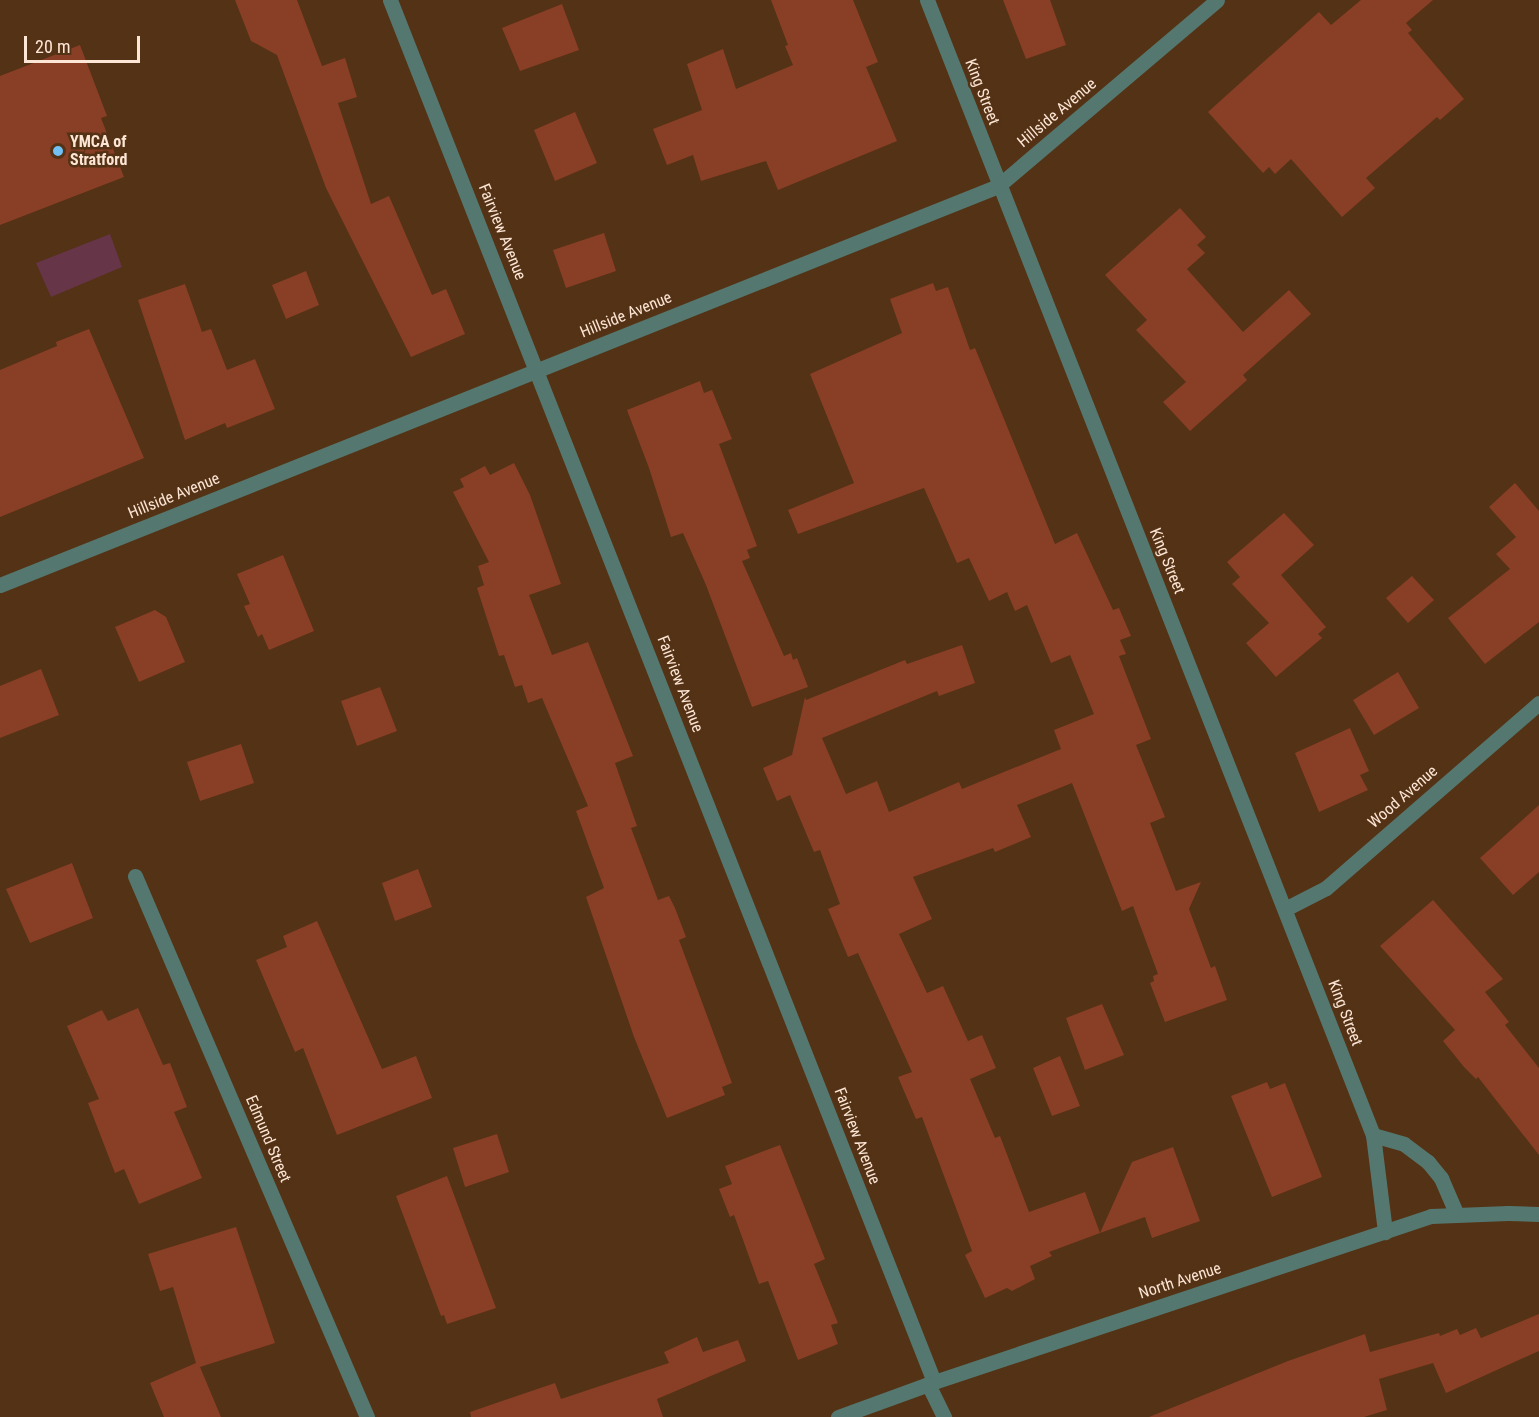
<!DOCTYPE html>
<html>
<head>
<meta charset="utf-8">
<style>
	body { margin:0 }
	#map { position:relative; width:1539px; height:1417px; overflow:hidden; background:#543215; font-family:"Roboto Condensed",sans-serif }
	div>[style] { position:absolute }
	.green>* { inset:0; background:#663547 }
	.building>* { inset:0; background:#893e26 }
	.minor>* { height:15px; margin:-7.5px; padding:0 7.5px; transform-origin:7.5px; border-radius:7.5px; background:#547870 }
	.dots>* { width:16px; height:16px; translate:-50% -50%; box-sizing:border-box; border:3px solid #543215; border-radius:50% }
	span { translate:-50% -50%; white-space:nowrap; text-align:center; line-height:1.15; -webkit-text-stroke:5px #543215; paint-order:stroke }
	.street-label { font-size:16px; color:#fde6d6 }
	.poi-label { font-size:16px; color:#fde6d6; font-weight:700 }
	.left { translate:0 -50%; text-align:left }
	.scale { position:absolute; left:24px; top:36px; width:116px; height:27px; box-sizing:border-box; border:3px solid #fde6d6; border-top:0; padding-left:8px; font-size:18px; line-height:21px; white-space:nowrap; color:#fde6d6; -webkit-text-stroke:4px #543215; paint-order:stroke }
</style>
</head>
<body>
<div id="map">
	<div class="green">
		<i style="clip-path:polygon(110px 234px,122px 267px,51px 297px,36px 263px)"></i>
	</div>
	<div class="building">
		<i style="clip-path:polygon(235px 0,297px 0,322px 66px,345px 58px,357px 97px,338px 103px,371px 204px,389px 196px,432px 295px,446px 289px,465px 334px,411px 357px,326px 188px,277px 55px,251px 41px)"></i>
		<i style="clip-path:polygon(771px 0,853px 0,878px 62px,866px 67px,897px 141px,778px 190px,766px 161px,701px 181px,693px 155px,667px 165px,653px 129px,702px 110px,687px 64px,723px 49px,736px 89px,793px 65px,785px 46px,788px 45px)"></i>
		<i style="clip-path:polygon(1003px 0,1050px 0,1066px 45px,1026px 59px)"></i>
		<i style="clip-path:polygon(1361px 0,1433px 0,1406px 23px,1412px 30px,1408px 33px,1464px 99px,1440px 120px,1437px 117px,1366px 178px,1375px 188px,1342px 217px,1291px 159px,1275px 174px,1269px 167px,1263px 173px,1208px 112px,1319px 12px,1331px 25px)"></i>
		<i style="clip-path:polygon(562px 4px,579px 50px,520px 71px,502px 28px)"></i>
		<i style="clip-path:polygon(80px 45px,107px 116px,101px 118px,124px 177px,0 225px,0 76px)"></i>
		<i style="clip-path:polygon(575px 112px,597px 163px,555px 181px,534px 130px)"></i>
		<i style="clip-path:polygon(1180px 208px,1206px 237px,1197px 245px,1205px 253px,1187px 269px,1243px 332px,1289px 290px,1311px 314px,1243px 375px,1247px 380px,1190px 431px,1163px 402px,1186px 382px,1136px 330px,1147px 320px,1105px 275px)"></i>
		<i style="clip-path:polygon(604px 233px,616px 271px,566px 288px,553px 250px)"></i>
		<i style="clip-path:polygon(306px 271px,319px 305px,286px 319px,272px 285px)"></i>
		<i style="clip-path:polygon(933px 283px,936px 291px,948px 287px,970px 350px,975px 348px,1055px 544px,1077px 533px,1113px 610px,1119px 608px,1131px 636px,1120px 640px,1126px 654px,1119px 656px,1151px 739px,1136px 745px,1165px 817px,1150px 823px,1176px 891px,1201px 882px,1189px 909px,1211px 968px,1215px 966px,1227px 1000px,1165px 1022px,1150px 983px,1154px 981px,1153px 976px,1158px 974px,1133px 906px,1122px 911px,1072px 783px,1017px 805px,1031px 837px,995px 852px,993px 848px,913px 877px,932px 919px,899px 934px,927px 993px,943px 986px,968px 1041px,982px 1035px,996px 1068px,970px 1079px,995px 1138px,1000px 1136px,1029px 1212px,1085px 1192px,1100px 1233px,1049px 1252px,1052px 1256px,1030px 1266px,1035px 1279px,1012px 1291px,1007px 1288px,985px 1298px,965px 1255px,972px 1251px,922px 1117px,916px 1119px,898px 1077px,912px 1072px,858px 953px,848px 957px,828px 909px,840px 904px,820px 850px,814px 852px,790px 795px,777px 801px,763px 768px,792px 755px,805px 697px,806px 700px,905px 660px,907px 664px,962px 645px,975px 683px,939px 696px,937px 691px,822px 738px,846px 794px,877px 781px,889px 812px,959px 782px,962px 789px,1061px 749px,1054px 730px,1094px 714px,1070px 655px,1051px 663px,1027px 605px,1015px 611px,1007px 592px,989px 601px,969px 558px,957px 563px,924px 488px,798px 534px,788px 510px,854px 483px,810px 374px,902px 333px,890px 299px)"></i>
		<i style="clip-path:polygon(185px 284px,202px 332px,211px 329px,227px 370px,255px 359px,275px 409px,227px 428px,225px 423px,185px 440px,138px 300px)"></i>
		<i style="clip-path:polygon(89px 329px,144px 458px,0 517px,0 370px,57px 346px,56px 342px)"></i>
		<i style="clip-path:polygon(700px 381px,704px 393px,712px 390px,732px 439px,719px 444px,757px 546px,747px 550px,750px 558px,742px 561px,784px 656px,791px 653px,793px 660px,797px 658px,808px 687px,752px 707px,706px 585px,683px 533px,671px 537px,649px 468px,627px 410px)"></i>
		<i style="clip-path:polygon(514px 463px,530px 495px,561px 584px,529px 595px,552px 655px,588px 642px,633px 756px,615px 763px,637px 826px,631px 828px,658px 900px,669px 896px,675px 908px,686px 937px,679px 940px,732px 1083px,722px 1087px,725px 1095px,667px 1118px,634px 1037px,586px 897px,604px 888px,576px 811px,588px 806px,542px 698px,528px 703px,522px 685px,515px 687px,504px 655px,499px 656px,477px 588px,484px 585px,478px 566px,489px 562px,453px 492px,464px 487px,460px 479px,485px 466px,490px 475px)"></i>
		<i style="clip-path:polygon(1515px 483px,1539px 511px,1539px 622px,1485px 664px,1448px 618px,1510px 569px,1496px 554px,1516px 537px,1489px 507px)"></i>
		<i style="clip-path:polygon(1284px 513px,1314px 545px,1281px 575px,1326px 627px,1318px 634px,1322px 638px,1276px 677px,1246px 643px,1269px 623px,1232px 584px,1240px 577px,1227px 562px)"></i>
		<i style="clip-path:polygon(283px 555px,314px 631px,269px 650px,262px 634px,258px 637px,244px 606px,250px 604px,237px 574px)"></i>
		<i style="clip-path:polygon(1412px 576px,1434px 600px,1408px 623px,1386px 598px)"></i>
		<i style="clip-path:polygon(155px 610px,166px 617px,185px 662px,139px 682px,115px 627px)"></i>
		<i style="clip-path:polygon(41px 669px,59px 715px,0 738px,0 686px)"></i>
		<i style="clip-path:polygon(1398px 672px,1419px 708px,1374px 735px,1353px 700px)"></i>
		<i style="clip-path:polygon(380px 687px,397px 731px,357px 746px,341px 701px)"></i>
		<i style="clip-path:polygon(1350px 728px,1369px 771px,1360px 775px,1368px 790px,1319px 812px,1295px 753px)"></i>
		<i style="clip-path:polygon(241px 744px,254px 783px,200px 801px,187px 762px)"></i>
		<i style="clip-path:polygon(1539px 805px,1539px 872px,1513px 895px,1480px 858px)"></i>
		<i style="clip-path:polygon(72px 863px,93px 918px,30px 943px,6px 889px)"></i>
		<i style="clip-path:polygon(418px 869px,432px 907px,395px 921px,382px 883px)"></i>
		<i style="clip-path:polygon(1433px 900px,1503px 979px,1485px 992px,1509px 1022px,1505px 1025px,1539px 1068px,1539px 1155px,1478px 1077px,1476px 1079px,1464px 1067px,1443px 1041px,1455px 1030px,1380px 946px)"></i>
		<i style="clip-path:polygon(317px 921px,382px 1069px,416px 1056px,432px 1098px,337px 1135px,303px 1048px,295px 1052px,256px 960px,287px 947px,283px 936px)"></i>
		<i style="clip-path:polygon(1102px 1004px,1124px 1055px,1085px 1070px,1066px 1018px)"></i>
		<i style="clip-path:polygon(138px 1008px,163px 1065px,170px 1063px,187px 1107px,174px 1112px,202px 1178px,139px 1204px,124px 1169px,115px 1173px,88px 1103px,99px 1099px,67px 1026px,102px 1010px,108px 1021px)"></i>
		<i style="clip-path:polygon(1060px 1056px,1080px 1106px,1052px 1116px,1033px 1068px)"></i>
		<i style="clip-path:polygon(1267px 1082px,1270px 1089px,1285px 1083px,1322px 1177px,1272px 1197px,1231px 1096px)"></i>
		<i style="clip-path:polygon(497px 1134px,509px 1172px,465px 1187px,453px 1148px)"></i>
		<i style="clip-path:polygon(780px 1145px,825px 1259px,814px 1264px,838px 1323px,831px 1325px,838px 1344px,798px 1360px,768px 1281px,759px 1284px,734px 1215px,730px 1217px,719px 1189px,732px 1184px,725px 1166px)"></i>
		<i style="clip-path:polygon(1173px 1147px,1200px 1221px,1152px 1238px,1145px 1217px,1100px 1233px,1132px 1162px)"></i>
		<i style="clip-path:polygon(447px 1176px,496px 1308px,447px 1324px,444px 1315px,441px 1316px,396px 1196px)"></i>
		<i style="clip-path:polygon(236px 1227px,275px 1343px,200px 1367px,221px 1417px,164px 1417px,150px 1383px,196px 1363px,173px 1287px,160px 1291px,148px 1254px)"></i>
		<i style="clip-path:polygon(1539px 1314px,1539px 1351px,1446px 1393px,1433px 1363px,1379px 1379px,1387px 1410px,1364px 1417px,1149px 1417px,1288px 1361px,1365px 1334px,1370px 1352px,1439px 1333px,1440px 1336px,1457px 1329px,1460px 1335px,1476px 1328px,1481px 1338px)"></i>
		<i style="clip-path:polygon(697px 1337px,703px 1352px,738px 1340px,746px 1361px,657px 1399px,663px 1417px,471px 1417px,470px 1412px,555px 1383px,561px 1399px,669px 1363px,664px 1352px)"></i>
	</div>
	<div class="minor">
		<i style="left:390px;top:0;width:1485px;rotate:68.51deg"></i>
		<i style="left:927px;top:0;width:1219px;rotate:68.55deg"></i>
		<i style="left:1373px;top:1135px;width:98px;rotate:82.9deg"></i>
		<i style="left:0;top:585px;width:1075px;rotate:-21.79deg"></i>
		<i style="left:998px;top:186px;width:287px;rotate:-40.3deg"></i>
		<i style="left:135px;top:876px;width:589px;rotate:66.79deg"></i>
		<i style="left:1285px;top:909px;width:46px;rotate:-27.1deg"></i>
		<i style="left:1326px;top:888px;width:282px;rotate:-41deg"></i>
		<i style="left:1373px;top:1135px;width:32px;rotate:16deg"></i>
		<i style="left:1404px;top:1144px;width:30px;rotate:37deg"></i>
		<i style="left:1428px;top:1162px;width:21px;rotate:51deg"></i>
		<i style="left:1441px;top:1178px;width:40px;rotate:66.6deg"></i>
		<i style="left:928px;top:1384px;width:37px;rotate:64deg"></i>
		<i style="left:838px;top:1417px;width:102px;rotate:-20deg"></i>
		<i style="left:934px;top:1382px;width:524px;rotate:-18.47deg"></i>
		<i style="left:1431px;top:1216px;width:77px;rotate:-2.2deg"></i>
		<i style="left:1508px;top:1213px;width:31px;rotate:2deg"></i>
	</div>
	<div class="dots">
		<i style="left:58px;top:151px;background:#71c1f5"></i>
	</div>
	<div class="street-label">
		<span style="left:982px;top:92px;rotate:69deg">King Street</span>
		<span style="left:1057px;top:113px;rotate:-40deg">Hillside Avenue</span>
		<span style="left:502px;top:232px;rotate:68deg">Fairview Avenue</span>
		<span style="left:626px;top:315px;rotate:-22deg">Hillside Avenue</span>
		<span style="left:174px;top:496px;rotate:-22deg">Hillside Avenue</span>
		<span style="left:1167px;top:561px;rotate:68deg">King Street</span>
		<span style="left:680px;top:684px;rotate:69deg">Fairview Avenue</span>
		<span style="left:1403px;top:797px;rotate:-41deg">Wood Avenue</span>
		<span style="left:1345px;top:1013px;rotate:69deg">King Street</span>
		<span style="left:857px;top:1136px;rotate:69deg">Fairview Avenue</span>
		<span style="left:268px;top:1139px;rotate:67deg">Edmund Street</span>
		<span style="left:1180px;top:1281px;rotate:-18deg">North Avenue</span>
	</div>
	<div class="poi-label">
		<span class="left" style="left:70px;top:151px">YMCA of<br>Stratford</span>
	</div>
	<div class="scale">20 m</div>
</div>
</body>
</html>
